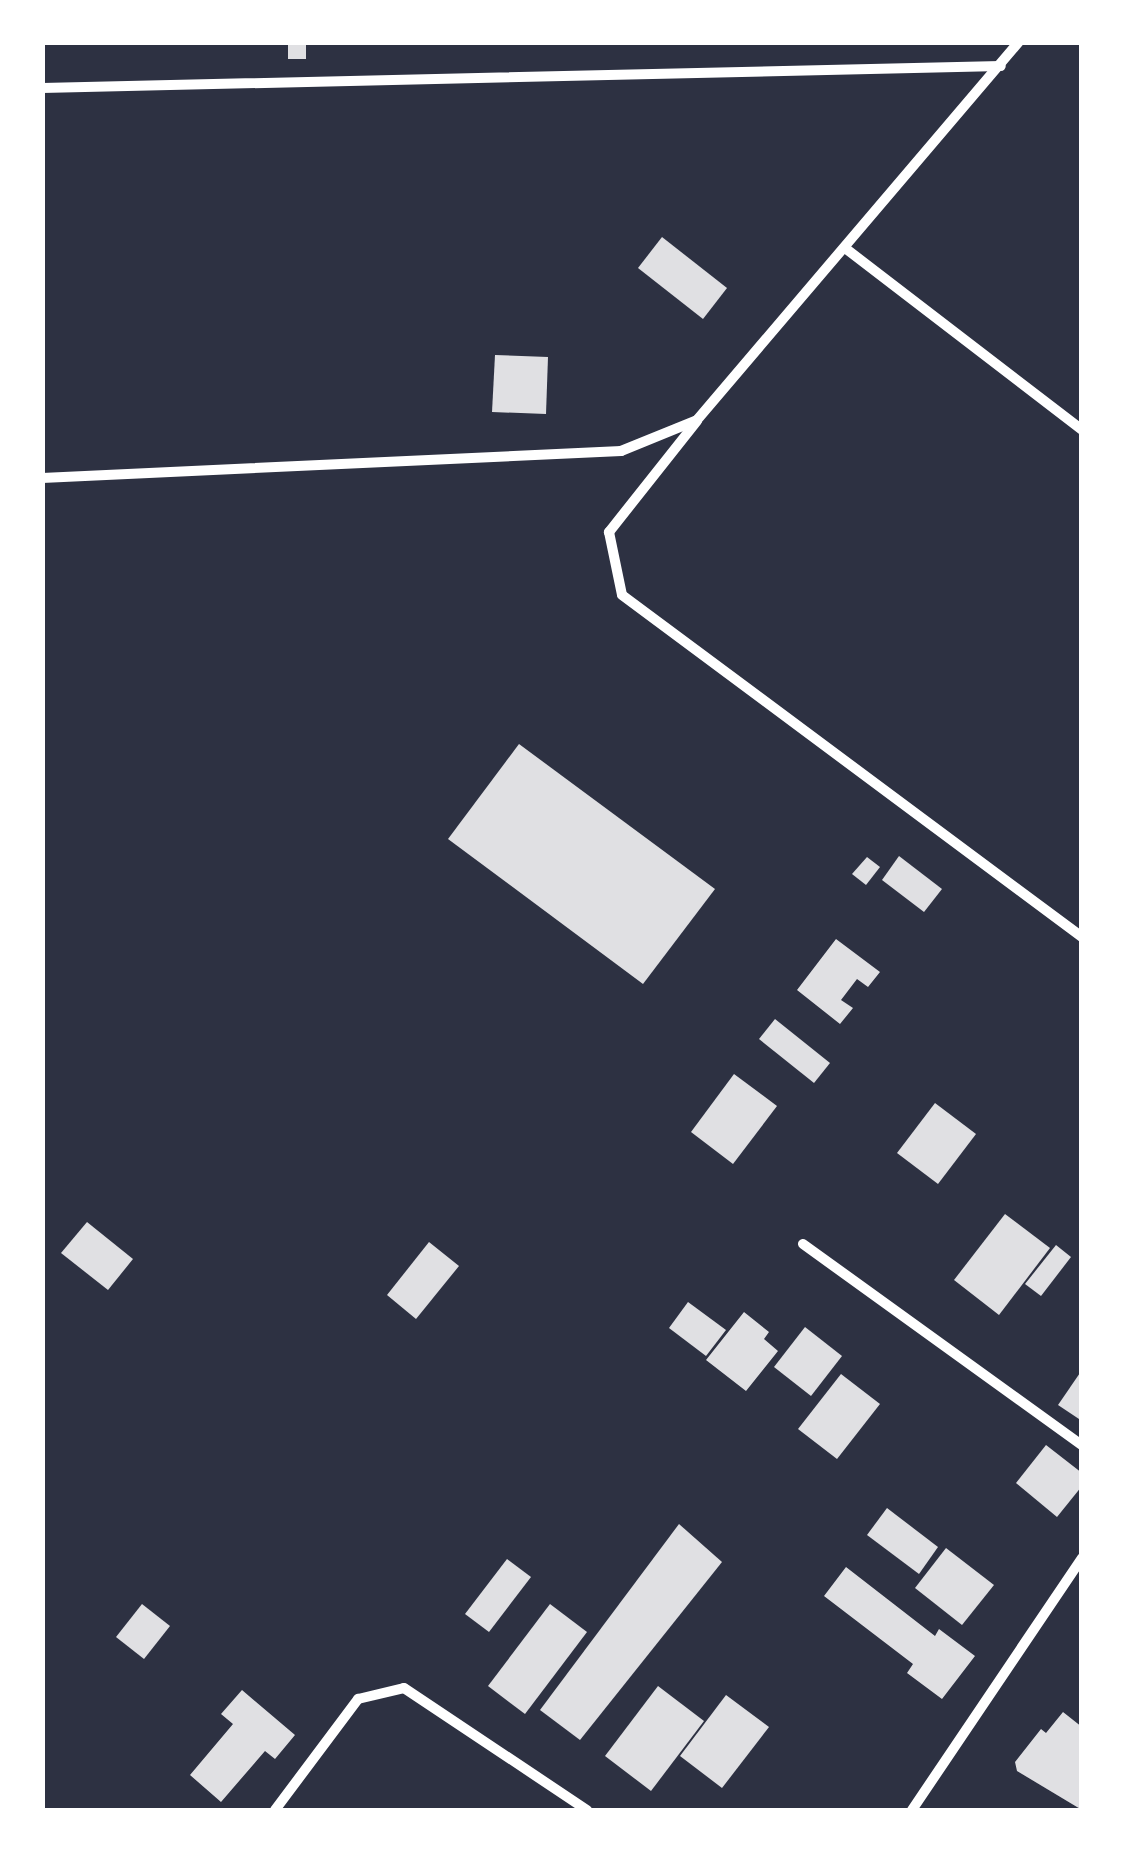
<!DOCTYPE html>
<html>
<head>
<meta charset="utf-8">
<style>
	body { margin:0 }
	#map { position:relative; width:1124px; height:1853px; overflow:hidden; background:#2d3142; font-family:"Roboto Serif",serif }
	div>[style] { position:absolute }
	.building>* { inset:0; background:#e0e0e3 }
	.minor>* { height:10px; margin:-5px; padding:0 5px; transform-origin:5px; border-radius:5px; background:#fff }
	span { translate:-50% -50%; white-space:nowrap; text-align:center; line-height:1.15; -webkit-text-stroke:10px #fff; paint-order:stroke }
	.frame { position:absolute; inset:0; border:45px solid #fff; pointer-events:none }
</style>
</head>
<body>
<div id="map">
	<div class="building">
		<i style="clip-path:polygon(288px 42px,306px 42px,306px 59px,288px 59px)"></i>
		<i style="clip-path:polygon(662px 237px,727px 288px,703px 319px,638px 268px)"></i>
		<i style="clip-path:polygon(495px 355px,548px 357px,546px 414px,492px 412px)"></i>
		<i style="clip-path:polygon(519px 744px,715px 889px,643px 984px,448px 839px)"></i>
		<i style="clip-path:polygon(899px 856px,942px 889px,924px 912px,882px 880px)"></i>
		<i style="clip-path:polygon(867px 857px,880px 867px,866px 885px,852px 874px)"></i>
		<i style="clip-path:polygon(836px 939px,880px 972px,868px 987px,857px 979px,841px 1000px,853px 1008px,840px 1024px,797px 990px)"></i>
		<i style="clip-path:polygon(775px 1019px,830px 1063px,814px 1083px,759px 1039px)"></i>
		<i style="clip-path:polygon(734px 1074px,777px 1106px,733px 1164px,691px 1132px)"></i>
		<i style="clip-path:polygon(935px 1103px,976px 1134px,938px 1184px,897px 1153px)"></i>
		<i style="clip-path:polygon(1005px 1214px,1050px 1248px,999px 1315px,954px 1280px)"></i>
		<i style="clip-path:polygon(87px 1222px,133px 1259px,108px 1290px,61px 1253px)"></i>
		<i style="clip-path:polygon(429px 1242px,459px 1266px,416px 1319px,387px 1295px)"></i>
		<i style="clip-path:polygon(1056px 1245px,1071px 1257px,1041px 1296px,1025px 1284px)"></i>
		<i style="clip-path:polygon(688px 1302px,726px 1330px,706px 1356px,669px 1328px)"></i>
		<i style="clip-path:polygon(744px 1312px,769px 1332px,764px 1339px,778px 1351px,746px 1391px,706px 1360px)"></i>
		<i style="clip-path:polygon(805px 1327px,842px 1356px,811px 1396px,774px 1367px)"></i>
		<i style="clip-path:polygon(1082px 1370px,1082px 1421px,1058px 1405px)"></i>
		<i style="clip-path:polygon(841px 1374px,880px 1404px,837px 1459px,798px 1429px)"></i>
		<i style="clip-path:polygon(1046px 1445px,1082px 1473px,1082px 1486px,1057px 1517px,1016px 1483px)"></i>
		<i style="clip-path:polygon(887px 1508px,938px 1547px,919px 1574px,867px 1535px)"></i>
		<i style="clip-path:polygon(679px 1524px,722px 1562px,580px 1740px,540px 1710px)"></i>
		<i style="clip-path:polygon(946px 1548px,994px 1585px,962px 1625px,915px 1588px)"></i>
		<i style="clip-path:polygon(507px 1559px,531px 1577px,489px 1632px,465px 1614px)"></i>
		<i style="clip-path:polygon(846px 1567px,935px 1636px,939px 1629px,975px 1656px,942px 1699px,907px 1673px,913px 1664px,824px 1596px)"></i>
		<i style="clip-path:polygon(142px 1604px,170px 1626px,144px 1659px,116px 1637px)"></i>
		<i style="clip-path:polygon(550px 1604px,587px 1632px,525px 1714px,488px 1686px)"></i>
		<i style="clip-path:polygon(658px 1686px,704px 1721px,651px 1791px,605px 1756px)"></i>
		<i style="clip-path:polygon(242px 1690px,295px 1735px,275px 1759px,265px 1751px,221px 1802px,190px 1775px,233px 1724px,221px 1714px)"></i>
		<i style="clip-path:polygon(726px 1695px,769px 1727px,722px 1788px,680px 1756px)"></i>
		<i style="clip-path:polygon(1063px 1712px,1082px 1727px,1082px 1810px,1017px 1771px,1015px 1762px,1041px 1729px,1046px 1733px)"></i>
	</div>
	<div class="minor">
		<i style="left:42px;top:88px;width:959px;rotate:-1.31deg"></i>
		<i style="left:845px;top:248px;width:299px;rotate:37.5deg"></i>
		<i style="left:697px;top:421px;width:142px;rotate:128.4deg"></i>
		<i style="left:609px;top:532px;width:64px;rotate:78.3deg"></i>
		<i style="left:622px;top:595px;width:573px;rotate:36.63deg"></i>
		<i style="left:42px;top:478px;width:580px;rotate:-2.67deg"></i>
		<i style="left:621px;top:451px;width:82px;rotate:-22.2deg"></i>
		<i style="left:697px;top:420px;width:497px;rotate:-49.6deg"></i>
		<i style="left:803px;top:1244px;width:344px;rotate:35.8deg"></i>
		<i style="left:275px;top:1810px;width:139px;rotate:-53.2deg"></i>
		<i style="left:358px;top:1699px;width:47px;rotate:-13.4deg"></i>
		<i style="left:404px;top:1688px;width:220px;rotate:33.7deg"></i>
		<i style="left:912px;top:1810px;width:304px;rotate:-56deg"></i>
	</div>
	<div class="frame"></div>
</div>
</body>
</html>
